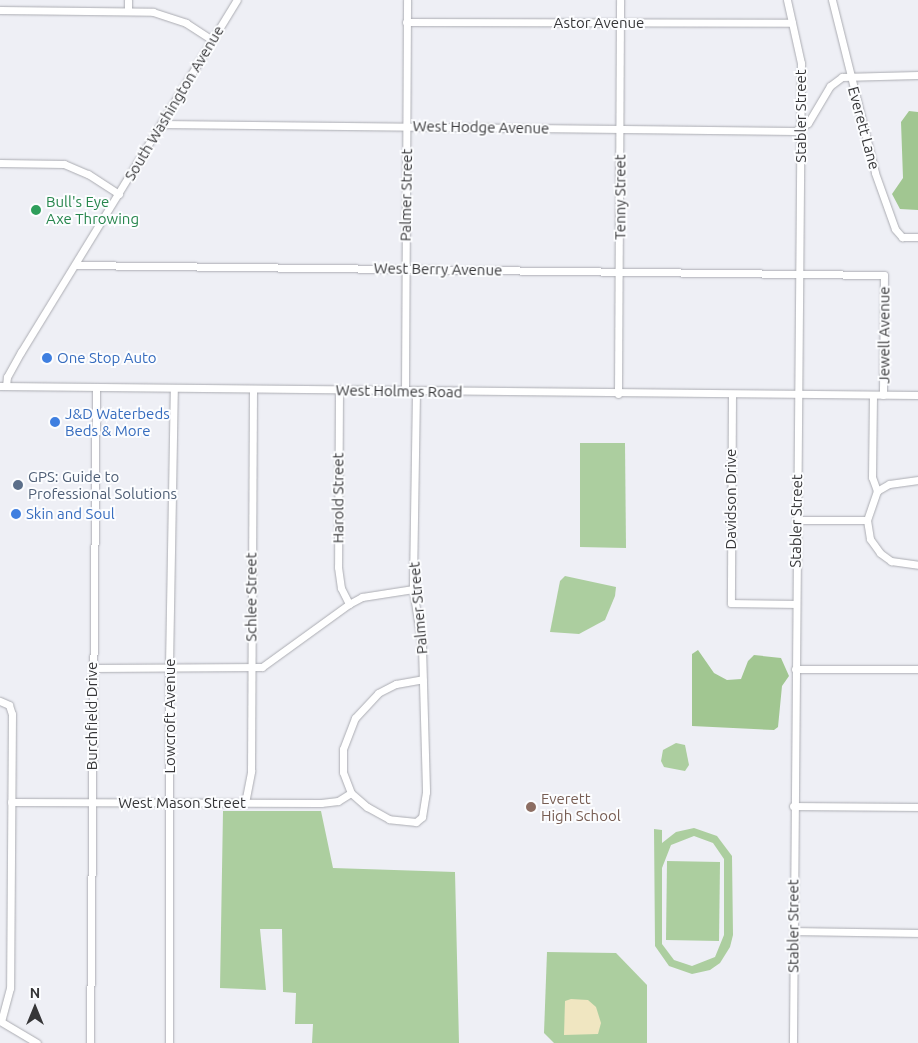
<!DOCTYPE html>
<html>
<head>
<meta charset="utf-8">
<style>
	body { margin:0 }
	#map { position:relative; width:918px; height:1043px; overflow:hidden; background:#eeeff5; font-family:Ubuntu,sans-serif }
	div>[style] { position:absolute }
	.green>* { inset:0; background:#acce9f }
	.forest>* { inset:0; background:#a1c691 }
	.sand>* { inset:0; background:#f0e6c1 }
	.roads { filter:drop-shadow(0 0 1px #abacb2) drop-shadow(0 0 1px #abacb2) }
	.minor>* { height:7px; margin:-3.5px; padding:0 3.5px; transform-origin:3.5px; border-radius:3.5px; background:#fff }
	.dots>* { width:14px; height:14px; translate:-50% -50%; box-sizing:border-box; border:2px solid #fcfdff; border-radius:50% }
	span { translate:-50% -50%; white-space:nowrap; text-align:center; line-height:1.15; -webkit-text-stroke:4px #fcfdff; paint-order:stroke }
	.street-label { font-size:15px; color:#363638 }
	.leisure-label { font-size:15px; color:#27864d }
	.left { translate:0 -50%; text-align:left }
	.shop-label { font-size:15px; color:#366cbe }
	.service-label { font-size:15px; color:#4e5e75 }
	.education-label { font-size:15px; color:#785e54 }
	.north { position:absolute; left:10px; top:983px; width:50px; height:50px; -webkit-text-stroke:4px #fcfdff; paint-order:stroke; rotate:0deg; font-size:14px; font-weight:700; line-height:20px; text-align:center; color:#363638 }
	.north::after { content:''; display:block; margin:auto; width:18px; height:22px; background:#363638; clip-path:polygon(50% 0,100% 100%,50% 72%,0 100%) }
</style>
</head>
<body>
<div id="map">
	<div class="green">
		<i style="clip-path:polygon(580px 443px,625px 443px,626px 548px,580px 547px)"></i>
		<i style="clip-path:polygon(565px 576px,616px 587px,615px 596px,605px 620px,579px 634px,550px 632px,560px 581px)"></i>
		<i style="clip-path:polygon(676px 743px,685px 745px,689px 765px,685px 771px,664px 767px,661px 761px,663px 750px)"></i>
		<i style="clip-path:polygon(223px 811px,321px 811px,333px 868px,455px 872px,459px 1043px,312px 1043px,313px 1024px,295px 1024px,296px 993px,283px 992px,282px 929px,260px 929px,266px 990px,220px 988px)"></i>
		<i style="clip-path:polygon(evenodd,694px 828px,717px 836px,732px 856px,733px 935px,730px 947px,720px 963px,710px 970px,692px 974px,669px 966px,655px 946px,654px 829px,662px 830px,662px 843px,676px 832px,694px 828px,694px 836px,713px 843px,724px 859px,724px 935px,715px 957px,692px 966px,674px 960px,662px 944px,662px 868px,671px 845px,694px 836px)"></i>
		<i style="clip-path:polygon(667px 861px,720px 862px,719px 941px,666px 940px)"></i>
		<i style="clip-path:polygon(547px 952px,616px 953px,647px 985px,647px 1043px,554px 1043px,544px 1033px)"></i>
	</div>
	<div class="forest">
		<i style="clip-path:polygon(909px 111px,918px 112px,918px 210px,900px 209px,892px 194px,903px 178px,901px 122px)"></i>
		<i style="clip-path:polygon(698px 650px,714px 673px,727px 680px,741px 679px,748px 661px,754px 655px,781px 658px,789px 676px,782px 686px,778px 727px,774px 730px,692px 726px,692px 654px)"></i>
	</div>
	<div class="sand">
		<i style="clip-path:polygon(571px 999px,588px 1000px,596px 1007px,601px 1023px,598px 1034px,564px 1035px,565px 1001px)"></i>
	</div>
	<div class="roads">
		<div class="minor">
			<i style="left:787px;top:0;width:65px;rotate:77.5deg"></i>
			<i style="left:801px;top:63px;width:980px;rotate:90.47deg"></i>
			<i style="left:832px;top:0;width:178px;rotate:76deg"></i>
			<i style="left:875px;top:173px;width:59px;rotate:70.3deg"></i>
			<i style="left:895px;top:229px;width:11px;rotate:49deg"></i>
			<i style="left:902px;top:237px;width:16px"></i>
			<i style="left:0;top:10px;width:153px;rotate:0.7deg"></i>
			<i style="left:153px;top:12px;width:35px;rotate:18deg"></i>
			<i style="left:186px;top:23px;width:31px;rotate:33deg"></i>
			<i style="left:128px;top:10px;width:10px;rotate:-90deg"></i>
			<i style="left:406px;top:22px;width:386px;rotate:0.1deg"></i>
			<i style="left:161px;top:124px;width:634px;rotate:0.63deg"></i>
			<i style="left:795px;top:131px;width:15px;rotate:-32deg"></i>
			<i style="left:808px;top:123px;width:43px;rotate:-59.3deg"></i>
			<i style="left:830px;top:86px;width:15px;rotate:-37deg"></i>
			<i style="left:842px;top:77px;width:76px;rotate:-1.5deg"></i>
			<i style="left:0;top:163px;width:64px;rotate:0.9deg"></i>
			<i style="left:64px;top:164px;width:26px;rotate:23deg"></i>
			<i style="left:88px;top:174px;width:37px;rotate:33deg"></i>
			<i style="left:75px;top:265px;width:809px;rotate:0.71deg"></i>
			<i style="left:884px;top:275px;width:120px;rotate:90.5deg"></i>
			<i style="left:0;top:386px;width:918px;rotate:0.56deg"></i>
			<i style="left:6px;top:386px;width:9px;rotate:-84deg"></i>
			<i style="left:7px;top:377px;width:29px;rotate:-61deg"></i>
			<i style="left:21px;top:352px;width:413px;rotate:-58.5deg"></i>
			<i style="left:339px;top:390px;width:177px;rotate:90.3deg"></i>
			<i style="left:338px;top:567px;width:21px;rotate:82deg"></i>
			<i style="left:341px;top:588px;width:18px;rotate:63deg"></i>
			<i style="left:405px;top:391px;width:391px;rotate:-89.7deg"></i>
			<i style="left:416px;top:391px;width:198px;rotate:90.9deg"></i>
			<i style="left:413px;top:589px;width:59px;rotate:81.2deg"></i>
			<i style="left:422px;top:647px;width:145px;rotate:88.4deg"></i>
			<i style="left:426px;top:792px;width:25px;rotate:99deg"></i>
			<i style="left:422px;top:817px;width:8px;rotate:140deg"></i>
			<i style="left:416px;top:822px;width:27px;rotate:-174deg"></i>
			<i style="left:389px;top:819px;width:25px;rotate:-151deg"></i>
			<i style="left:367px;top:807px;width:21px;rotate:-139deg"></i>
			<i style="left:351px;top:793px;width:22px;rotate:-111deg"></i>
			<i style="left:343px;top:772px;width:23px;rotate:-90deg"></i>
			<i style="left:343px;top:749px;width:33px;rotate:-69deg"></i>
			<i style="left:355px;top:718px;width:34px;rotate:-47deg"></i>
			<i style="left:378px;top:693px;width:20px;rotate:-27deg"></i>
			<i style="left:396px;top:684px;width:27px;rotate:-10deg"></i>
			<i style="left:618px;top:394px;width:394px;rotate:-89.7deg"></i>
			<i style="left:732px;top:394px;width:209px;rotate:90.3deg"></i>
			<i style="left:731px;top:603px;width:64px;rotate:0.9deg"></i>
			<i style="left:873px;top:395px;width:82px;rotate:90.7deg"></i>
			<i style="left:872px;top:477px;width:15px;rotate:70deg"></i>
			<i style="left:918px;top:480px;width:29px;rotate:172deg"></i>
			<i style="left:889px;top:484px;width:14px;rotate:150deg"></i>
			<i style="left:877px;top:491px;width:31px;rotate:109deg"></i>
			<i style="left:867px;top:520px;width:19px;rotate:81deg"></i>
			<i style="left:870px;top:539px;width:17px;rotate:54deg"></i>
			<i style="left:880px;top:553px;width:14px;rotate:36deg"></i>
			<i style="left:891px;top:561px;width:27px;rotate:8deg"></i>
			<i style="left:796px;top:520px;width:71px"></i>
			<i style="left:92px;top:668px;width:170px;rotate:-0.3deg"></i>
			<i style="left:262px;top:667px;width:107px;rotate:-35.9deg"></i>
			<i style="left:349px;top:604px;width:15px;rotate:-28deg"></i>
			<i style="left:362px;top:597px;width:52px;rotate:-8.9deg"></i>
			<i style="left:795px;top:669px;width:123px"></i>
			<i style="left:0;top:701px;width:10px;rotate:24deg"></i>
			<i style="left:9px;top:705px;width:9px;rotate:72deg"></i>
			<i style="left:12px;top:714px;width:274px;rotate:90.4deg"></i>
			<i style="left:10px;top:988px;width:34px;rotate:105deg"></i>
			<i style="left:11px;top:802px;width:310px;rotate:0.2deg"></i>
			<i style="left:321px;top:803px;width:17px;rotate:-7deg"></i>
			<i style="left:338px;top:801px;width:15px;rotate:-32deg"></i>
			<i style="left:245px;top:803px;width:33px;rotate:-79deg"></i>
			<i style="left:251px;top:771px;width:381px;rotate:-89.7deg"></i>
			<i style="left:793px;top:806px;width:125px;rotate:0.5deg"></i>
			<i style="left:794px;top:931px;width:124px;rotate:0.9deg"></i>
			<i style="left:0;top:1021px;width:43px;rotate:30.7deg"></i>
			<i style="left:90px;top:1043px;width:655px;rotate:-89.48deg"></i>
			<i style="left:169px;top:1043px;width:377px;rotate:-90deg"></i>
			<i style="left:169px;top:666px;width:277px;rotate:-89deg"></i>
		</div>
	</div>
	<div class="dots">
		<i style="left:36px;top:210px;background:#2e9e5b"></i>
		<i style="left:47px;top:358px;background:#3f7fe0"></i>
		<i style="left:55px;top:422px;background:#3f7fe0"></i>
		<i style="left:18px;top:485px;background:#5c6f8a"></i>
		<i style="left:16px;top:514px;background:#3f7fe0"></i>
		<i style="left:531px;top:807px;background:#8d6e63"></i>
	</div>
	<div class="street-label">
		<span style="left:599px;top:23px">Astor Avenue</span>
		<span style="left:174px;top:103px;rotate:-59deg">South Washington Avenue</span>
		<span style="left:801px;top:116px;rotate:-90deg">Stabler Street</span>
		<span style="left:481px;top:127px;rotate:1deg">West Hodge Avenue</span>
		<span style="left:864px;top:128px;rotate:75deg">Everett Lane</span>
		<span style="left:406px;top:195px;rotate:-89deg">Palmer Street</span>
		<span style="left:620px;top:197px;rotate:-90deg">Tenny Street</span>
		<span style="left:438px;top:269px;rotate:1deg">West Berry Avenue</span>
		<span style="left:884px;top:335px;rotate:-90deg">Jewell Avenue</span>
		<span style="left:399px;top:391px;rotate:1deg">West Holmes Road</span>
		<span style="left:338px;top:498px;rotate:-90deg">Harold Street</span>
		<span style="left:731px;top:499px;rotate:-90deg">Davidson Drive</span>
		<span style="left:796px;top:521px;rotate:-89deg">Stabler Street</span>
		<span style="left:251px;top:597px;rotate:-90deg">Schlee Street</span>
		<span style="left:418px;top:608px;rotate:-95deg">Palmer Street</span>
		<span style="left:92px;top:716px;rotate:-90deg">Burchfield Drive</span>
		<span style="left:170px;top:716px;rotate:-90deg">Lowcroft Avenue</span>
		<span style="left:182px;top:803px">West Mason Street</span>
		<span style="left:793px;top:926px;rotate:-90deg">Stabler Street</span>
	</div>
	<div class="leisure-label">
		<span class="left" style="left:46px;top:210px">Bull's Eye<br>Axe Throwing</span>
	</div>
	<div class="shop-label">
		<span class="left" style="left:57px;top:358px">One Stop Auto</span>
		<span class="left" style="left:65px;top:422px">J&amp;D Waterbeds<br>Beds &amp; More</span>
		<span class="left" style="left:26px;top:514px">Skin and Soul</span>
	</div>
	<div class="service-label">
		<span class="left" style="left:28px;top:485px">GPS: Guide to<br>Professional Solutions</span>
	</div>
	<div class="education-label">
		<span class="left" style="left:541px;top:807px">Everett<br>High School</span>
	</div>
	<div class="north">N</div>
</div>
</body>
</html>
